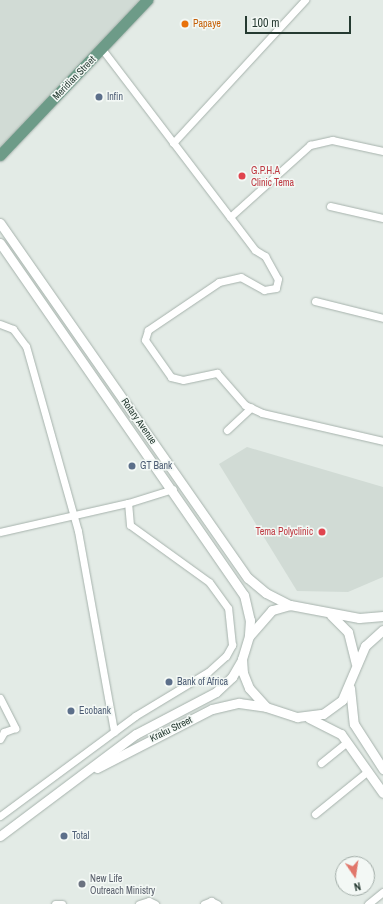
<!DOCTYPE html>
<html>
<head>
<meta charset="utf-8">
<style>
	body { margin:0 }
	#map { position:relative; width:383px; height:904px; overflow:hidden; background:#e3ebe6; font-family:"Archivo Narrow",sans-serif }
	div>[style] { position:absolute }
	.built>* { inset:0; background:#d1dbd5 }
	.roads { filter:drop-shadow(0 0 1px #a6b2ac) drop-shadow(0 0 1px #a6b2ac) }
	.minor>* { height:7px; margin:-3.5px; padding:0 3.5px; transform-origin:3.5px; border-radius:3.5px; background:#fff }
	.secondary>* { height:9px; margin:-4.5px; padding:0 4.5px; transform-origin:4.5px; border-radius:4.5px; background:#fff }
	.primary>* { height:11px; margin:-5.5px; padding:0 5.5px; transform-origin:5.5px; border-radius:5.5px; background:#6d9b88 }
	.dots>* { width:11px; height:11px; translate:-50% -50%; box-sizing:border-box; border:2px solid #f3f8f5; border-radius:50% }
	span { translate:-50% -50%; white-space:nowrap; text-align:center; line-height:1.15; -webkit-text-stroke:3px #f3f8f5; paint-order:stroke }
	.food-label { font-size:10px; color:#c56008 }
	.left { translate:0 -50%; text-align:left }
	.street-label { font-size:10px; color:#253a31 }
	.service-label { font-size:10px; color:#4e5e75 }
	.health-label { font-size:10px; color:#be3a42 }
	.right { translate:-100% -50%; text-align:right }
	.worship-label { font-size:10px; color:#5b616d }
	.north { position:absolute; left:335px; top:856px; width:40px; height:40px; box-sizing:border-box; background:#f3f8f5; border:1px solid #a1aca7; border-radius:50%; rotate:167deg; font-size:11px; font-weight:700; line-height:16px; text-align:center; color:#253a31 }
	.north::after { content:''; display:block; margin:auto; width:14px; height:18px; background:#e1776b; clip-path:polygon(50% 0,100% 100%,50% 72%,0 100%) }
	.scale { position:absolute; left:245px; top:16px; width:106px; height:18px; box-sizing:border-box; border:2px solid #253a31; border-top:0; padding-left:5px; font-size:12px; line-height:14px; white-space:nowrap; color:#253a31; -webkit-text-stroke:3px #f3f8f5; paint-order:stroke }
</style>
</head>
<body>
<div id="map">
	<div class="built">
		<i style="clip-path:polygon(0 0,150px 0,0 158px)"></i>
		<i style="clip-path:polygon(247px 447px,383px 487px,383px 577px,348px 592px,297px 591px,219px 464px)"></i>
	</div>
	<div class="roads">
		<div class="minor">
			<i style="left:102px;top:49px;width:211px;rotate:52.7deg"></i>
			<i style="left:230px;top:217px;width:108px;rotate:-42deg"></i>
			<i style="left:310px;top:145px;width:23px;rotate:-13deg"></i>
			<i style="left:332px;top:140px;width:52px;rotate:12.2deg"></i>
			<i style="left:173px;top:143px;width:195px;rotate:-47.3deg"></i>
			<i style="left:330px;top:206px;width:54px;rotate:12.8deg"></i>
			<i style="left:230px;top:217px;width:41px;rotate:52.9deg"></i>
			<i style="left:255px;top:250px;width:12px;rotate:31deg"></i>
			<i style="left:265px;top:256px;width:26px;rotate:61deg"></i>
			<i style="left:278px;top:279px;width:9px;rotate:103deg"></i>
			<i style="left:276px;top:288px;width:12px;rotate:171deg"></i>
			<i style="left:264px;top:290px;width:26px;rotate:-151deg"></i>
			<i style="left:241px;top:277px;width:23px;rotate:167deg"></i>
			<i style="left:219px;top:282px;width:86px;rotate:145.9deg"></i>
			<i style="left:148px;top:330px;width:10px;rotate:107deg"></i>
			<i style="left:145px;top:340px;width:45px;rotate:54.9deg"></i>
			<i style="left:171px;top:377px;width:12px;rotate:14deg"></i>
			<i style="left:183px;top:380px;width:35px;rotate:-12deg"></i>
			<i style="left:217px;top:373px;width:43px;rotate:48.8deg"></i>
			<i style="left:245px;top:405px;width:19px;rotate:25deg"></i>
			<i style="left:262px;top:413px;width:124px;rotate:13deg"></i>
			<i style="left:315px;top:301px;width:70px;rotate:14deg"></i>
			<i style="left:0;top:324px;width:14px;rotate:21deg"></i>
			<i style="left:13px;top:329px;width:21px;rotate:53deg"></i>
			<i style="left:26px;top:346px;width:192px;rotate:74.3deg"></i>
			<i style="left:78px;top:531px;width:204px;rotate:79.8deg"></i>
			<i style="left:227px;top:430px;width:33px;rotate:-43deg"></i>
			<i style="left:0;top:532px;width:131px;rotate:-12.8deg"></i>
			<i style="left:0;top:698px;width:34px;rotate:63deg"></i>
			<i style="left:15px;top:728px;width:12px;rotate:160deg"></i>
			<i style="left:4px;top:732px;width:8px;rotate:120deg"></i>
			<i style="left:321px;top:763px;width:33px;rotate:-39deg"></i>
			<i style="left:315px;top:814px;width:68px;rotate:-39.1deg"></i>
			<i style="left:0;top:816px;width:168px;rotate:-36.5deg"></i>
			<i style="left:135px;top:716px;width:85px;rotate:-31.1deg"></i>
			<i style="left:208px;top:672px;width:24px;rotate:-42deg"></i>
			<i style="left:226px;top:656px;width:13px;rotate:-61deg"></i>
			<i style="left:232px;top:645px;width:37px;rotate:-96deg"></i>
			<i style="left:228px;top:608px;width:32px;rotate:-126deg"></i>
			<i style="left:209px;top:582px;width:97px;rotate:-144.2deg"></i>
			<i style="left:130px;top:525px;width:22px;rotate:-95deg"></i>
			<i style="left:128px;top:503px;width:47px;rotate:-17.3deg"></i>
			<i style="left:55px;top:904px;width:7px"></i>
			<i style="left:139px;top:904px;width:10px;rotate:-17deg"></i>
			<i style="left:149px;top:901px;width:7px;rotate:27deg"></i>
			<i style="left:204px;top:904px;width:8px;rotate:-23deg"></i>
			<i style="left:211px;top:901px;width:7px;rotate:27deg"></i>
			<i style="left:368px;top:904px;width:19px;rotate:-39deg"></i>
		</div>
		<div class="secondary">
			<i style="left:0;top:223px;width:433px;rotate:55.1deg"></i>
			<i style="left:248px;top:578px;width:23px;rotate:40deg"></i>
			<i style="left:266px;top:593px;width:27px;rotate:27deg"></i>
			<i style="left:0;top:243px;width:428px;rotate:55.3deg"></i>
			<i style="left:244px;top:595px;width:26px;rotate:77deg"></i>
			<i style="left:250px;top:620px;width:16px;rotate:94deg"></i>
			<i style="left:331px;top:615px;width:24px;rotate:45deg"></i>
			<i style="left:348px;top:632px;width:32px;rotate:76deg"></i>
			<i style="left:383px;top:616px;width:24px;rotate:175deg"></i>
			<i style="left:359px;top:618px;width:70px;rotate:-169.3deg"></i>
			<i style="left:290px;top:605px;width:19px;rotate:164deg"></i>
			<i style="left:272px;top:610px;width:35px;rotate:131deg"></i>
			<i style="left:249px;top:636px;width:24px;rotate:107deg"></i>
			<i style="left:242px;top:659px;width:14px;rotate:86deg"></i>
			<i style="left:243px;top:673px;width:16px;rotate:68deg"></i>
			<i style="left:249px;top:688px;width:25px;rotate:48deg"></i>
			<i style="left:266px;top:707px;width:33px;rotate:18deg"></i>
			<i style="left:297px;top:717px;width:26px;rotate:-7deg"></i>
			<i style="left:323px;top:714px;width:24px;rotate:-36deg"></i>
			<i style="left:342px;top:700px;width:59px;rotate:-66.9deg"></i>
			<i style="left:365px;top:646px;width:24px;rotate:-42deg"></i>
			<i style="left:350px;top:688px;width:36px;rotate:84deg"></i>
			<i style="left:354px;top:724px;width:54px;rotate:57.2deg"></i>
			<i style="left:309px;top:718px;width:36px;rotate:27deg"></i>
			<i style="left:341px;top:734px;width:72px;rotate:54.6deg"></i>
			<i style="left:97px;top:768px;width:129px;rotate:-27.2deg"></i>
			<i style="left:212px;top:709px;width:28px;rotate:-13deg"></i>
			<i style="left:239px;top:703px;width:27px;rotate:8deg"></i>
			<i style="left:0;top:836px;width:170px;rotate:-36.9deg"></i>
			<i style="left:136px;top:734px;width:90px;rotate:-27.7deg"></i>
			<i style="left:216px;top:692px;width:22px;rotate:-43deg"></i>
			<i style="left:232px;top:677px;width:20px;rotate:-60deg"></i>
		</div>
		<div class="primary">
			<i style="left:0;top:155px;width:214px;rotate:-46.5deg"></i>
		</div>
	</div>
	<div class="dots">
		<i style="left:185px;top:24px;background:#e8710a"></i>
		<i style="left:99px;top:97px;background:#5c6f8a"></i>
		<i style="left:242px;top:176px;background:#e0444e"></i>
		<i style="left:132px;top:466px;background:#5c6f8a"></i>
		<i style="left:322px;top:532px;background:#e0444e"></i>
		<i style="left:169px;top:682px;background:#5c6f8a"></i>
		<i style="left:71px;top:711px;background:#5c6f8a"></i>
		<i style="left:64px;top:836px;background:#5c6f8a"></i>
		<i style="left:82px;top:884px;background:#6b7280"></i>
	</div>
	<div class="food-label">
		<span class="left" style="left:193px;top:24px">Papaye</span>
	</div>
	<div class="street-label">
		<span style="left:74px;top:78px;rotate:-46deg">Meridian Street</span>
		<span style="left:139px;top:421px;rotate:55deg">Rotary Avenue</span>
		<span style="left:171px;top:729px;rotate:-26deg">Kraku Street</span>
	</div>
	<div class="service-label">
		<span class="left" style="left:107px;top:97px">Infin</span>
		<span class="left" style="left:140px;top:466px">GT Bank</span>
		<span class="left" style="left:177px;top:682px">Bank of Africa</span>
		<span class="left" style="left:79px;top:711px">Ecobank</span>
		<span class="left" style="left:72px;top:836px">Total</span>
	</div>
	<div class="health-label">
		<span class="left" style="left:251px;top:176px">G.P.H.A<br>Clinic Tema</span>
		<span class="right" style="left:313px;top:532px">Tema Polyclinic</span>
	</div>
	<div class="worship-label">
		<span class="left" style="left:90px;top:884px">New Life<br>Outreach Ministry</span>
	</div>
	<div class="north">N</div>
	<div class="scale">100 m</div>
</div>
</body>
</html>
